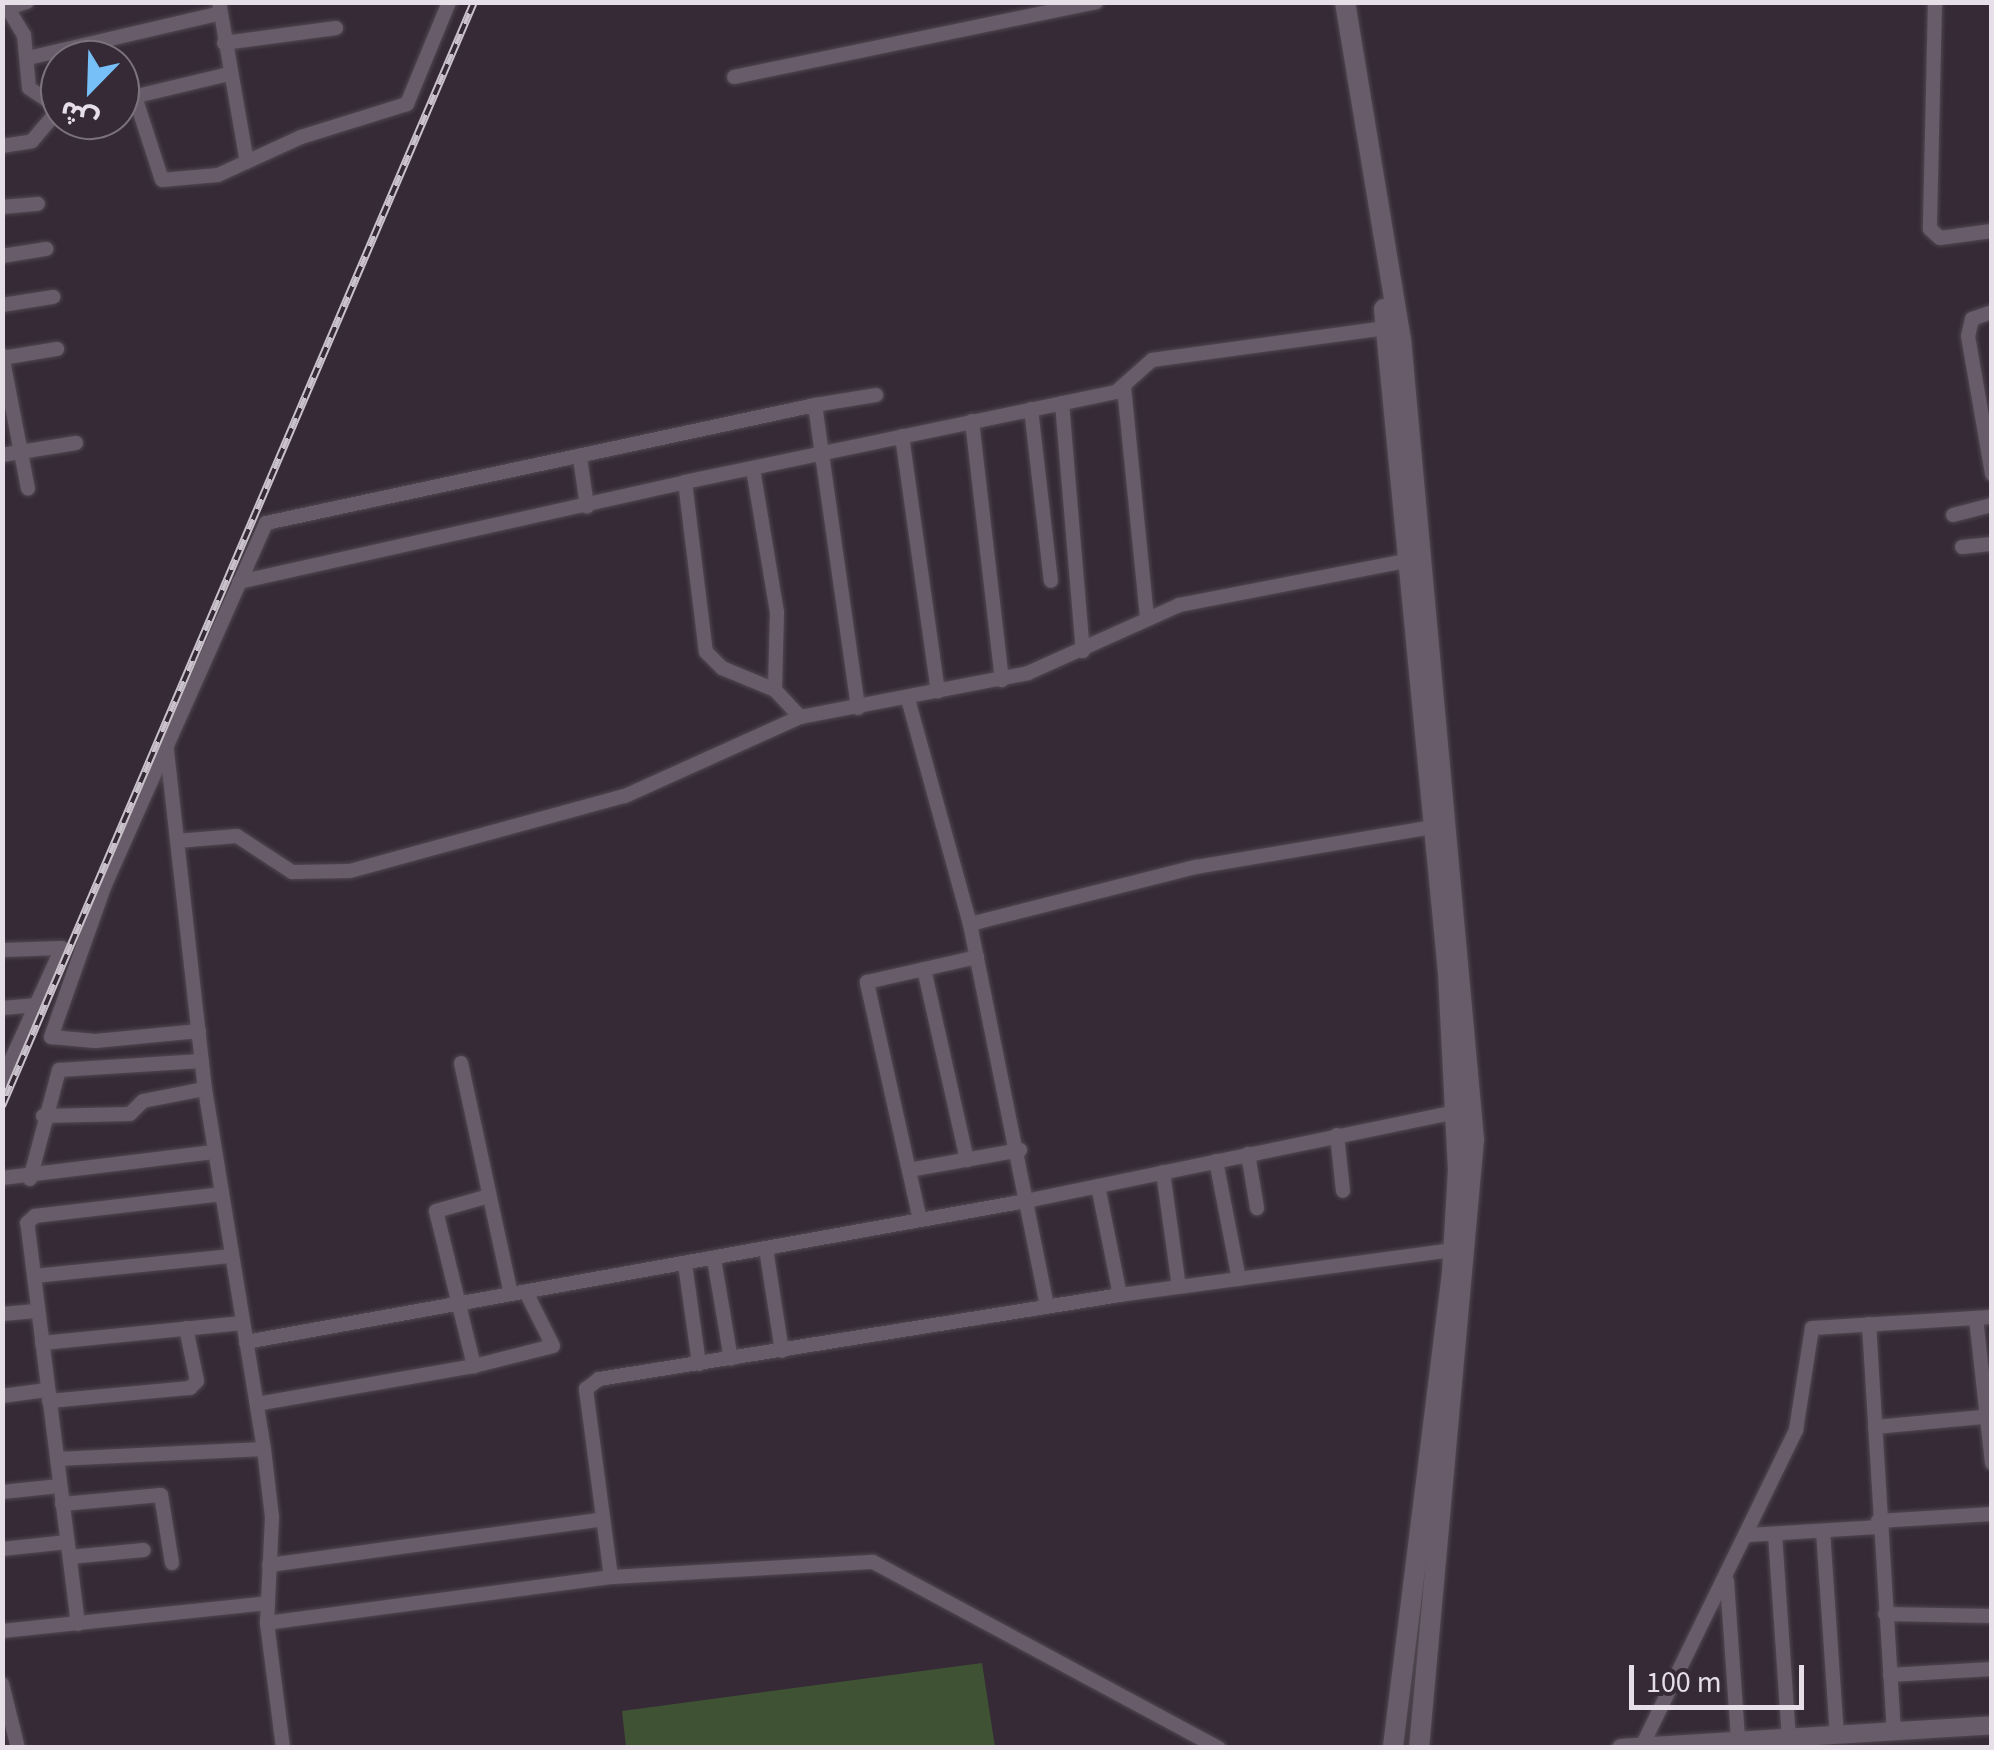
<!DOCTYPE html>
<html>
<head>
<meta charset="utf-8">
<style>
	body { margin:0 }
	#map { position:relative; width:1994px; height:1750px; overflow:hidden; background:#352a36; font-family:"Source Sans 3","Noto Sans Arabic",sans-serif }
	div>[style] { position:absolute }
	.green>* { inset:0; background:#405234 }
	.roads { filter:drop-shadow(0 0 2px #514852) drop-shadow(0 0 2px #514852) }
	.minor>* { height:14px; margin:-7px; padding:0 7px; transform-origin:7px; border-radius:7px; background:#685c6a }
	.tertiary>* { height:18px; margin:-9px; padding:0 9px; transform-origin:9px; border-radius:9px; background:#685c6a }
	.secondary>* { height:20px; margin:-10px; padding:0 10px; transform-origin:10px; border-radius:10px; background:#685c6a }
	.rail>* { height:8px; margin-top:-4px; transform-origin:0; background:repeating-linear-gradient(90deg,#352a36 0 11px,#cac2cb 0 22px); box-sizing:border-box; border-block:2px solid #cac2cb }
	span { translate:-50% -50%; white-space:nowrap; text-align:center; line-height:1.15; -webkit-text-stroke:10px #352a36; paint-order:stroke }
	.frame { position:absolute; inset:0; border:5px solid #e6dfe7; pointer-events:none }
	.north { position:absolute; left:40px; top:40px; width:100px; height:100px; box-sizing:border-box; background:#352a36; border:2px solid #7c727d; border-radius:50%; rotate:203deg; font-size:28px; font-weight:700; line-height:40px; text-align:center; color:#e6dfe7 }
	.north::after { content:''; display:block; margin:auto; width:35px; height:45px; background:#77bff7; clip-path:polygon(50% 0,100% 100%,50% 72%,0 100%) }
	.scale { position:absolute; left:1629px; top:1665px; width:175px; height:45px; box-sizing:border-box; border:5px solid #e6dfe7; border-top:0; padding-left:12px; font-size:30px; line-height:35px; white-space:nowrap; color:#e6dfe7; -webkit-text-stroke:8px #352a36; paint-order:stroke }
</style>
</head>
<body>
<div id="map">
	<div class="green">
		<i style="clip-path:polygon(982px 1663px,995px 1747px,626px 1747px,622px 1711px)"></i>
	</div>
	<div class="roads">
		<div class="minor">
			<i style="left:4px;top:2px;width:39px;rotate:59deg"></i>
			<i style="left:24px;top:35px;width:53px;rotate:84.6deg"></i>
			<i style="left:29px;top:88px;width:37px;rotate:34deg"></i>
			<i style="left:219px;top:2px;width:162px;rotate:80.1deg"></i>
			<i style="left:1935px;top:2px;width:227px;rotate:91.3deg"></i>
			<i style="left:1930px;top:229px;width:13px;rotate:42deg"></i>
			<i style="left:1940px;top:238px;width:52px;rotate:-7.7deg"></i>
			<i style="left:7px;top:8px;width:21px;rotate:-17deg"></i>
			<i style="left:224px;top:43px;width:113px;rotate:-7.6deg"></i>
			<i style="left:28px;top:58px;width:198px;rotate:-13.1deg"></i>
			<i style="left:734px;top:77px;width:370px;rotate:-11.7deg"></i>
			<i style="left:135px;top:97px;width:87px;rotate:72deg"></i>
			<i style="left:162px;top:180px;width:56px;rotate:-5.1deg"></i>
			<i style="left:218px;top:175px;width:91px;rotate:-24.6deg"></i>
			<i style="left:301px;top:137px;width:111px;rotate:-17.3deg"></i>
			<i style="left:407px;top:104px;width:110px;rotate:-67.6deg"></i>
			<i style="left:120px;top:100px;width:112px;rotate:-13.4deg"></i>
			<i style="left:2px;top:146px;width:30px;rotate:-9deg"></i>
			<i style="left:32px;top:141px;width:42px;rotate:-49.8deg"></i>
			<i style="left:2px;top:207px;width:36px;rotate:-5deg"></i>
			<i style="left:2px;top:256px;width:45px;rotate:-9deg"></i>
			<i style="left:2px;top:305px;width:52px;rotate:-8.9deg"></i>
			<i style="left:1992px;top:312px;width:21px;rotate:161deg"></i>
			<i style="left:1972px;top:319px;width:17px;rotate:103deg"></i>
			<i style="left:1968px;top:336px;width:140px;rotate:80.1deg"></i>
			<i style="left:2px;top:355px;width:136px;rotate:79deg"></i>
			<i style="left:2px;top:358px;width:56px;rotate:-9.3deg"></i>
			<i style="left:1124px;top:387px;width:232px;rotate:84.3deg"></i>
			<i style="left:1062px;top:403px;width:249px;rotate:85.2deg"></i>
			<i style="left:815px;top:405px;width:62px;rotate:-9.3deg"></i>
			<i style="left:1031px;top:409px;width:173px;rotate:83.4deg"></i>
			<i style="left:972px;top:421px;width:261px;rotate:83.4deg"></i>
			<i style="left:902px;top:436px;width:258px;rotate:82deg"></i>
			<i style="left:2px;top:455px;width:75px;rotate:-9.2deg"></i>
			<i style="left:580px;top:458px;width:49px;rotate:81.7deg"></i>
			<i style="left:753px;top:469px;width:145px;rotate:80.5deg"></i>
			<i style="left:777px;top:612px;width:78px;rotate:91.5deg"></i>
			<i style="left:685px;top:482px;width:440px;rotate:-11.8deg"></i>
			<i style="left:1116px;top:392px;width:48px;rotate:-41.6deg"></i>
			<i style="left:1152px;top:360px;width:236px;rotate:-7.8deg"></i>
			<i style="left:1953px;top:515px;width:40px;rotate:-14.4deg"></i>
			<i style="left:1962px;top:547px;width:30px;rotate:-6deg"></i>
			<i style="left:239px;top:582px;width:457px;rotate:-12.6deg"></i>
			<i style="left:685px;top:482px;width:171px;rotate:83deg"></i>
			<i style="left:706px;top:652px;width:23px;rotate:45deg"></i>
			<i style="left:722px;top:668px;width:57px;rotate:22.5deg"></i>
			<i style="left:775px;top:690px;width:37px;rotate:47deg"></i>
			<i style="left:908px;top:699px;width:233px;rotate:74.6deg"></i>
			<i style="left:970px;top:924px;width:390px;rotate:78.6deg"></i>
			<i style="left:167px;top:751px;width:340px;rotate:83.6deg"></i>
			<i style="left:205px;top:1089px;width:365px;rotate:80.7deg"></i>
			<i style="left:264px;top:1449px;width:68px;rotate:83.3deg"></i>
			<i style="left:272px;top:1517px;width:106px;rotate:92.7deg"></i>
			<i style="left:267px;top:1623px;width:126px;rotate:82.7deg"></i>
			<i style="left:177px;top:841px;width:60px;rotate:-4.8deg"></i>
			<i style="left:237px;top:836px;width:66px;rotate:33.2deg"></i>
			<i style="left:292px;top:872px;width:58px;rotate:-1deg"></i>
			<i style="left:350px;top:871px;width:285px;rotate:-15.3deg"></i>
			<i style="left:625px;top:796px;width:192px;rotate:-24.3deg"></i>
			<i style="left:800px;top:717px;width:232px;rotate:-10.9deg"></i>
			<i style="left:1028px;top:673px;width:166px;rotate:-24.2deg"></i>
			<i style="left:1179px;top:605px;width:231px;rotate:-11deg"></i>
			<i style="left:970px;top:924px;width:233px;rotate:-14.2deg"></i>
			<i style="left:1196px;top:867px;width:240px;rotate:-9.6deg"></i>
			<i style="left:2px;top:950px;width:60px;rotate:-1.9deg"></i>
			<i style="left:62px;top:948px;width:145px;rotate:114.4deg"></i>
			<i style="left:924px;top:969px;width:196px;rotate:77.3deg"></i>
			<i style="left:2px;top:1008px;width:35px;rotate:-5deg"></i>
			<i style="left:199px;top:1031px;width:104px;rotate:174.5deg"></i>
			<i style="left:95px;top:1041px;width:44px;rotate:-174.8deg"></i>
			<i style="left:51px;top:1037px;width:159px;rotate:-70.5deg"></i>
			<i style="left:104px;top:887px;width:398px;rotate:-66deg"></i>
			<i style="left:266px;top:523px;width:562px;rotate:-12.13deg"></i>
			<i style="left:815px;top:405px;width:306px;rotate:81.9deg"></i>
			<i style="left:461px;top:1063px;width:236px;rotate:77.8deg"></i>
			<i style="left:43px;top:1116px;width:87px;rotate:-1.3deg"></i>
			<i style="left:130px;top:1114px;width:18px;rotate:-45deg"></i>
			<i style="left:143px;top:1101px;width:63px;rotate:-11deg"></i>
			<i style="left:1337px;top:1135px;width:56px;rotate:83.9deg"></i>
			<i style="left:1248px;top:1154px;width:55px;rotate:80.5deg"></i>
			<i style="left:1216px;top:1161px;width:120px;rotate:79deg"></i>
			<i style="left:909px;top:1170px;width:113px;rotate:-10.2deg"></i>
			<i style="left:1163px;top:1172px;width:116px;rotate:82.1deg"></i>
			<i style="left:2px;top:1178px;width:215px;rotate:-7deg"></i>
			<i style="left:30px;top:1179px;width:113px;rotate:-75.1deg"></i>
			<i style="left:59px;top:1070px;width:143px;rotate:-3.6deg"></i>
			<i style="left:1098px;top:1186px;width:111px;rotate:78.6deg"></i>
			<i style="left:489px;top:1196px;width:55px;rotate:164.2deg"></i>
			<i style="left:436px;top:1211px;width:160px;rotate:76.2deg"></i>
			<i style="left:474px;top:1366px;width:81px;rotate:-14.2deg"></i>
			<i style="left:553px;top:1346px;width:60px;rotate:-116.6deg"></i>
			<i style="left:920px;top:1220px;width:244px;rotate:-102.6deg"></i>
			<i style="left:867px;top:982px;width:113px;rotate:-12.8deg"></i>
			<i style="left:766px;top:1249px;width:103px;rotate:81.1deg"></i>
			<i style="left:714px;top:1259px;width:101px;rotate:80.4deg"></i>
			<i style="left:685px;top:1264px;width:101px;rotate:82deg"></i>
			<i style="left:34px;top:1276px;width:199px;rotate:-5.8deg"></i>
			<i style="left:2px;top:1314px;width:35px;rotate:-5deg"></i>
			<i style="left:1976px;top:1318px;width:146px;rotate:83.7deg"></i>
			<i style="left:1869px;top:1324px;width:408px;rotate:86.5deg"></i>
			<i style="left:246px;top:1342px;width:798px;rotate:-10.25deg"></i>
			<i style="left:1031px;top:1200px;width:435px;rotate:-11.7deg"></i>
			<i style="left:42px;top:1343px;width:202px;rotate:-5.7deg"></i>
			<i style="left:2px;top:1396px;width:45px;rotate:-7.6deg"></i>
			<i style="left:49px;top:1401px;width:142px;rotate:-5.3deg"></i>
			<i style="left:190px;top:1388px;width:10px;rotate:-45deg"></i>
			<i style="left:197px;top:1381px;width:54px;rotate:-101.7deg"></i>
			<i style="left:257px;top:1404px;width:220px;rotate:-9.9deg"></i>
			<i style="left:1875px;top:1427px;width:108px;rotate:-5.3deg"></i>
			<i style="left:57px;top:1459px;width:207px;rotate:-2.8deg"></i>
			<i style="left:2px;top:1492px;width:58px;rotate:-5.9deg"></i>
			<i style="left:62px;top:1504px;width:99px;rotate:-5.2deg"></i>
			<i style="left:161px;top:1495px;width:69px;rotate:80.8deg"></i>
			<i style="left:1878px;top:1521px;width:114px;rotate:-3.5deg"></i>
			<i style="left:1823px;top:1531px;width:203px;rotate:86.1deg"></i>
			<i style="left:1775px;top:1534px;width:203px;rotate:86.1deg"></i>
			<i style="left:1748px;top:1535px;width:130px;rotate:-3.5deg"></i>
			<i style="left:2px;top:1549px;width:66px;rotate:-6.1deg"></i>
			<i style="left:70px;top:1557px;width:74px;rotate:-5.4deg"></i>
			<i style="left:269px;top:1565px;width:337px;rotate:-7.8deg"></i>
			<i style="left:611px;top:1577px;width:190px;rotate:-97.6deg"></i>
			<i style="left:586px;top:1389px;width:16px;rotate:-38deg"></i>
			<i style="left:599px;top:1379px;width:528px;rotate:-9.16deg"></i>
			<i style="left:1120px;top:1295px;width:337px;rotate:-7.7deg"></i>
			<i style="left:1727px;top:1581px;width:159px;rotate:86deg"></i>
			<i style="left:1885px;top:1614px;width:107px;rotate:1.1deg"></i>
			<i style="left:267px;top:1623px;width:347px;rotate:-7.6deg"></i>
			<i style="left:611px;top:1577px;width:262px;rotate:-3.3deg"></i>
			<i style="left:873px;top:1562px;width:393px;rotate:28.3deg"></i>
			<i style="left:78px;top:1624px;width:404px;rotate:-97.2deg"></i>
			<i style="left:27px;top:1223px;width:11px;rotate:-41deg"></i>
			<i style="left:35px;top:1216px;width:188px;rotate:-6.7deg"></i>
			<i style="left:2px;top:1631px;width:267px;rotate:-6deg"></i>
			<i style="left:1890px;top:1675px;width:102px;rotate:-3.4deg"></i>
			<i style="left:2px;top:1684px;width:66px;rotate:76deg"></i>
			<i style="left:1642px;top:1746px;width:352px;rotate:-64deg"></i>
			<i style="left:1796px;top:1430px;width:103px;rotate:-81.1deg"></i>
			<i style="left:1812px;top:1328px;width:180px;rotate:-3.5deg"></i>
		</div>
		<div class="tertiary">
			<i style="left:1621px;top:1748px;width:372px;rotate:-3.5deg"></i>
		</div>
		<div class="secondary">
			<i style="left:1345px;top:2px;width:342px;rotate:80.6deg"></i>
			<i style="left:1401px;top:339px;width:803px;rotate:84.79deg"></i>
			<i style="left:1474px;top:1139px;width:611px;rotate:95.16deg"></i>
			<i style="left:1384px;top:309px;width:667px;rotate:84.49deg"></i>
			<i style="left:1448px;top:973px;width:196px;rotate:87.1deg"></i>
			<i style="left:1458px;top:1169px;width:104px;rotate:93.3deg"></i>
			<i style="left:1452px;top:1273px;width:479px;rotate:97.1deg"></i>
		</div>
	</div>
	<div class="rail">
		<i style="left:2px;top:1106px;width:1201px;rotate:-66.85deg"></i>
	</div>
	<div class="frame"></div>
	<div class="north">ش</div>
	<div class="scale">100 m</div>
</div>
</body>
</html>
